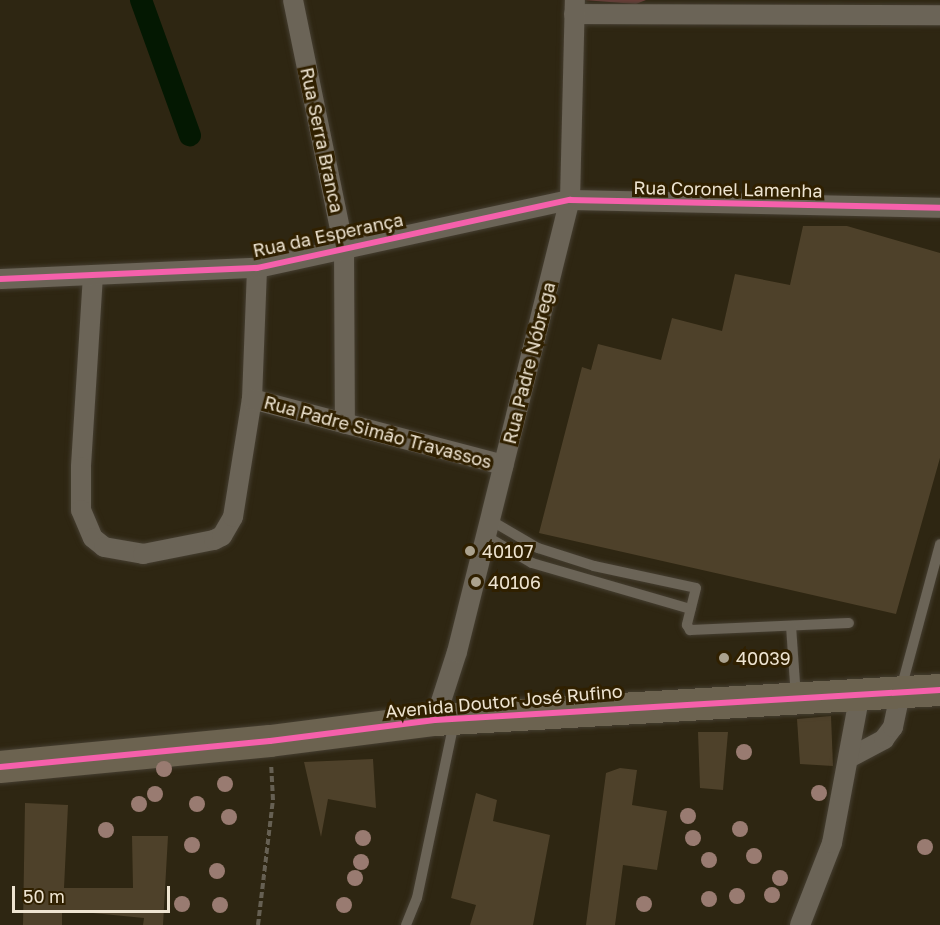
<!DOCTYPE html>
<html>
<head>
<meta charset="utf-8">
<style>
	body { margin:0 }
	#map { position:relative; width:940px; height:925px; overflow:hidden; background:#2e2612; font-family:"Golos Text",sans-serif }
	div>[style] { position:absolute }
	.green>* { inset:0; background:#6d3e3a }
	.canal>* { height:22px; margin:-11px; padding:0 11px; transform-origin:11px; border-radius:11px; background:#041802 }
	.building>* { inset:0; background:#4e412a }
	.path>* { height:4px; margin-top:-2px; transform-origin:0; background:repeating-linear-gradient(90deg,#666053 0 6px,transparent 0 9px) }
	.roads { filter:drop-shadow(0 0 2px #453e31) drop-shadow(0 0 2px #453e31) }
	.lane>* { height:10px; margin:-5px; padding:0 5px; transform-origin:5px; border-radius:5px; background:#6b6457 }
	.street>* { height:20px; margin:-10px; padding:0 10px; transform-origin:10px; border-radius:10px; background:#6b6457 }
	.primary>* { height:32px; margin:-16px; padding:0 16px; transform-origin:16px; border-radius:16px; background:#6c6350 }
	.cycleway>* { height:6px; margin:-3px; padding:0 3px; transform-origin:3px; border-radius:3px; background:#f560ab }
	.trees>* { width:16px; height:16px; margin:-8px; border-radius:50%; background:#997b71 }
	.dots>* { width:16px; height:16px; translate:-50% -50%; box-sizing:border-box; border:3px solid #302000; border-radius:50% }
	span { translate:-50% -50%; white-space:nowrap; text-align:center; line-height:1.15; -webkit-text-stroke:6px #302000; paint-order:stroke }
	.street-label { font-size:18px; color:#eee4d1 }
	.poi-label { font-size:18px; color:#eee4d1 }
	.left { translate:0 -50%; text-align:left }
	.scale { position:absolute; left:12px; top:886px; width:158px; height:27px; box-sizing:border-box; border:3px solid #eee4d1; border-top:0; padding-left:8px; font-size:18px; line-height:21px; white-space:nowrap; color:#eee4d1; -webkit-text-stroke:4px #302000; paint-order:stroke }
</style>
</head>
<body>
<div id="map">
	<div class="green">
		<i style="clip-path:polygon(583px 0,646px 0,636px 4px)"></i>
	</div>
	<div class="canal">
		<i style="left:141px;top:0;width:144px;rotate:70.1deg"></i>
	</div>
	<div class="building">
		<i style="clip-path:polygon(803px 226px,847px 226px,940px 253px,940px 458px,896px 614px,539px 533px,582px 367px,591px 370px,598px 344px,661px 360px,672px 318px,722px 331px,735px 274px,790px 285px)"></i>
		<i style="clip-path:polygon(831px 716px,833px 766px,800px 764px,797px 719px)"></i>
		<i style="clip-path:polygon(698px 732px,728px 732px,723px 790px,700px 788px)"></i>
		<i style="clip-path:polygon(373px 759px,376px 808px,328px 799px,321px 837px,304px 762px)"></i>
		<i style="clip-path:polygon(620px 768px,637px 770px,632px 805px,667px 811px,657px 870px,623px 865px,615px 925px,586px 925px,606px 773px)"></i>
		<i style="clip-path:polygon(476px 793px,497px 800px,493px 821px,550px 835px,533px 925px,470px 925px,476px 905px,451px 898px)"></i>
		<i style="clip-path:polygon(25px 803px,68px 805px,64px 888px,133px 888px,132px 836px,168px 836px,163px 925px,143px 925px,144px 918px,62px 910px,62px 925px,23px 925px)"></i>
	</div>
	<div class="path">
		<i style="left:258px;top:925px;width:126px;rotate:-83.2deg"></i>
		<i style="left:273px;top:800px;width:34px;rotate:-93deg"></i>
	</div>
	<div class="roads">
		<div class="lane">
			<i style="left:490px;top:520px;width:56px;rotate:30.3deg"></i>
			<i style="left:538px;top:548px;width:59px;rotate:17.8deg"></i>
			<i style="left:594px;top:566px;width:104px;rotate:12.2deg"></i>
			<i style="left:696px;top:588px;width:38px;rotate:104deg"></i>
			<i style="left:687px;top:625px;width:6px;rotate:59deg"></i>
			<i style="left:690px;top:630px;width:159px;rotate:-2.5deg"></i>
			<i style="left:486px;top:536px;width:53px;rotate:30.4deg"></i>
			<i style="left:532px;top:563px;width:165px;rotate:16.2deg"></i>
			<i style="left:791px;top:626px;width:71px;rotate:86deg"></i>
			<i style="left:901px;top:689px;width:150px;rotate:-74.9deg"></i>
			<i style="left:406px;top:925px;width:29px;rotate:-68deg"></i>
			<i style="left:417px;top:898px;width:180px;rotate:-78.1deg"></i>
		</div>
		<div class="street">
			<i style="left:293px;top:0;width:254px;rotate:78.4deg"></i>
			<i style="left:344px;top:249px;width:175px;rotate:89.7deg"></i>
			<i style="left:574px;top:14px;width:366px;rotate:0.2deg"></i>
			<i style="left:93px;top:275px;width:192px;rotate:93.6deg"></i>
			<i style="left:81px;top:467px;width:43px;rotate:90deg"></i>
			<i style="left:81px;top:510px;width:30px;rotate:67deg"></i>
			<i style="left:93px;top:538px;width:14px;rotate:39deg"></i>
			<i style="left:104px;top:547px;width:40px;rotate:10deg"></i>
			<i style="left:143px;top:554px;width:72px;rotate:-11.2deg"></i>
			<i style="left:214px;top:540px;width:9px;rotate:-27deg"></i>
			<i style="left:222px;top:536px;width:22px;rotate:-60deg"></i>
			<i style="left:233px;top:517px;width:120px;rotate:-80.9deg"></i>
			<i style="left:252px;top:399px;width:131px;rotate:-87.8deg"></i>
			<i style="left:0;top:279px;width:257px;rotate:-2.5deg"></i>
			<i style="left:257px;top:268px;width:320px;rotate:-12.3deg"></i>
			<i style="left:570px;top:200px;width:370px;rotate:1.2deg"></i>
			<i style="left:252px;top:399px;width:260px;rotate:14.7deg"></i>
			<i style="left:435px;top:720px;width:71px;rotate:-72.1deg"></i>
			<i style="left:457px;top:652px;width:466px;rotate:-76deg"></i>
			<i style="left:570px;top:200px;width:200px;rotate:-88.6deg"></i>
			<i style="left:849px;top:758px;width:40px;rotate:-28deg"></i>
			<i style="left:884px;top:739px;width:15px;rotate:-53deg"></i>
			<i style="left:893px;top:727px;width:35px;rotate:-78deg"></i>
			<i style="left:800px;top:925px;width:88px;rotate:-68.7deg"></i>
			<i style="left:832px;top:843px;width:152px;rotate:-79.4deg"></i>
		</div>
		<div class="primary">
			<i style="left:0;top:767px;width:271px;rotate:-5.5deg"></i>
			<i style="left:270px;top:741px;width:166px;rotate:-7.3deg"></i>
			<i style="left:435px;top:720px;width:506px;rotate:-3.4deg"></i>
		</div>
	</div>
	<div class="cycleway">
		<i style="left:0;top:279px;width:257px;rotate:-2.5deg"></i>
		<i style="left:257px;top:268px;width:320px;rotate:-12.3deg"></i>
		<i style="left:570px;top:200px;width:370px;rotate:1.2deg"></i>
		<i style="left:0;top:767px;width:271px;rotate:-5.5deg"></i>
		<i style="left:270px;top:741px;width:166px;rotate:-7.3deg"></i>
		<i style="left:435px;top:720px;width:506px;rotate:-3.4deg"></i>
	</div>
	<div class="trees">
		<i style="left:744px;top:752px"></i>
		<i style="left:164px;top:769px"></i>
		<i style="left:225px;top:784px"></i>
		<i style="left:819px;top:793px"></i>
		<i style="left:155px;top:794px"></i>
		<i style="left:139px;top:804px"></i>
		<i style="left:197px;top:804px"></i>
		<i style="left:688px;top:816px"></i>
		<i style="left:229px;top:817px"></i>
		<i style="left:740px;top:829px"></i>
		<i style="left:106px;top:830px"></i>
		<i style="left:363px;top:838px"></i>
		<i style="left:693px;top:838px"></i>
		<i style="left:192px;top:845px"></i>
		<i style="left:925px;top:847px"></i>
		<i style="left:754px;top:856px"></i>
		<i style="left:709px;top:860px"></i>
		<i style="left:361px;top:862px"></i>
		<i style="left:217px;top:871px"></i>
		<i style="left:355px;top:878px"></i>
		<i style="left:780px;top:878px"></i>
		<i style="left:772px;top:895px"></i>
		<i style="left:737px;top:896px"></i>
		<i style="left:709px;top:899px"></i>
		<i style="left:182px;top:904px"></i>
		<i style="left:644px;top:904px"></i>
		<i style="left:220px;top:905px"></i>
		<i style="left:344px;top:905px"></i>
	</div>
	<div class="dots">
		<i style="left:470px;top:551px;background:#aba28e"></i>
		<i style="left:476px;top:582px;background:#aba28e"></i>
		<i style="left:724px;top:658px;background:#aba28e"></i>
	</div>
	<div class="street-label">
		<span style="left:322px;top:140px;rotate:78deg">Rua Serra Branca</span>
		<span style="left:728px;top:189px;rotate:1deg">Rua Coronel Lamenha</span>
		<span style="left:328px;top:235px;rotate:-12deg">Rua da Esperança</span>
		<span style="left:529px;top:363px;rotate:-76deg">Rua Padre Nóbrega</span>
		<span style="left:378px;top:432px;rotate:15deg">Rua Padre Simão Travassos</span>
		<span style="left:504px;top:701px;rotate:-5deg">Avenida Doutor José Rufino</span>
	</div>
	<div class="poi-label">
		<span class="left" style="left:482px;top:551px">40107</span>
		<span class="left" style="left:488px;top:582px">40106</span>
		<span class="left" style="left:736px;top:658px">40039</span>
	</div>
	<div class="scale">50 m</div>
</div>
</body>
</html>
